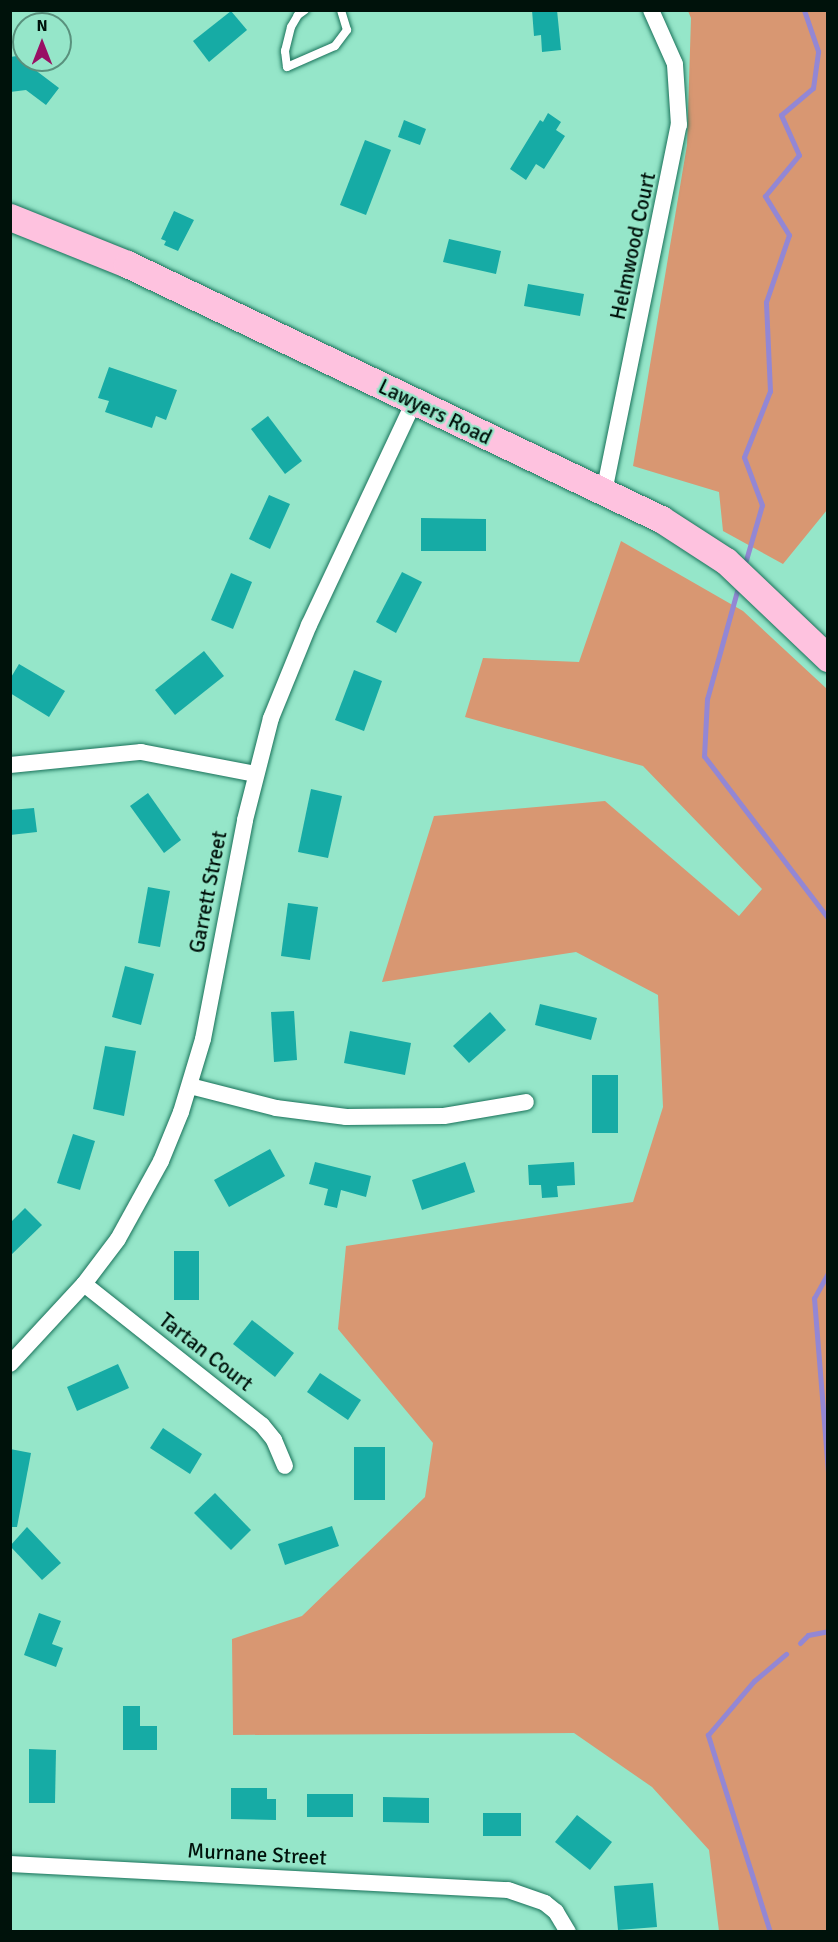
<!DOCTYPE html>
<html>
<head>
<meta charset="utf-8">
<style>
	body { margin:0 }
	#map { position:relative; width:838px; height:1942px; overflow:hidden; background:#95e6c9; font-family:Signika,sans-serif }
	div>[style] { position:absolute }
	.green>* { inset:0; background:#d89772 }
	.stream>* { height:5px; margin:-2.5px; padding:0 2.5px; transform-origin:2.5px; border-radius:2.5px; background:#9387d4 }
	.building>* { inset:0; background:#16aba5 }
	.roads { filter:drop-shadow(0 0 2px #19725a) drop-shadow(0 0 2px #19725a) }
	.service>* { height:8px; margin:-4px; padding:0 4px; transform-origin:4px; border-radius:4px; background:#fff }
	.minor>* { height:16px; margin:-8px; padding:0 8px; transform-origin:8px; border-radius:8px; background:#fff }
	.primary>* { height:27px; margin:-13.5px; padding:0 13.5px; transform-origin:13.5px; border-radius:13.5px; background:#fec2df }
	span { translate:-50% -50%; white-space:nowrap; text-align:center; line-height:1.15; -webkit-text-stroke:4.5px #95e6c9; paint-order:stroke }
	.street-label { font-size:21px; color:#00120b }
	.frame { position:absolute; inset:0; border:12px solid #00120b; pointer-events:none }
	.north { position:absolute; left:12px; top:12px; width:60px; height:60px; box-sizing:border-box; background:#95e6c9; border:2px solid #59917d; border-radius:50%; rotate:0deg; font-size:16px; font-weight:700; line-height:24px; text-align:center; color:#00120b }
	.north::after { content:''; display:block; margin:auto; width:21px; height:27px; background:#981064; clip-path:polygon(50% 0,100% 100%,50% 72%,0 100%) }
</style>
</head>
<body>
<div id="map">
	<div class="green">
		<i style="clip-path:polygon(688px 11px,827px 11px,827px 510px,783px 564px,723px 531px,719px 492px,633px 466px,687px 145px,691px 18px)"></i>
		<i style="clip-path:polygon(621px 541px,743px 611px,827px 689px,827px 1931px,719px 1931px,709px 1850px,652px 1787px,574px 1733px,233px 1735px,232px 1639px,302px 1616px,425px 1497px,433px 1443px,338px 1329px,346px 1246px,633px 1202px,663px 1107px,658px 995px,576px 952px,382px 982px,434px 816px,605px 801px,739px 916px,762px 889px,643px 766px,465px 717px,483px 658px,579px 662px)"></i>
	</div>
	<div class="stream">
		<i style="left:746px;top:560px;width:57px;rotate:-73.8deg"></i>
		<i style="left:762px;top:505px;width:51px;rotate:-110.6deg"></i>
		<i style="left:744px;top:457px;width:71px;rotate:-68.5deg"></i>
		<i style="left:770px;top:391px;width:89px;rotate:-92.6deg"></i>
		<i style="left:766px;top:302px;width:71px;rotate:-71.1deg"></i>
		<i style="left:789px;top:235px;width:46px;rotate:-121.6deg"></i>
		<i style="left:765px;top:196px;width:53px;rotate:-50.3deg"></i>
		<i style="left:799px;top:155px;width:44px;rotate:-114.2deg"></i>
		<i style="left:781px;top:115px;width:42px;rotate:-40.2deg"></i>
		<i style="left:813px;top:88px;width:37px;rotate:-82deg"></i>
		<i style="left:818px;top:51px;width:43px;rotate:-108.9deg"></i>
		<i style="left:737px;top:591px;width:112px;rotate:105.5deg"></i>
		<i style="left:707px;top:699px;width:57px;rotate:93deg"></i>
		<i style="left:704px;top:756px;width:204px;rotate:52.6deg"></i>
		<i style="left:828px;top:1273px;width:29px;rotate:119deg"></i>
		<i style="left:814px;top:1298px;width:176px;rotate:85.4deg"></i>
		<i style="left:800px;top:1643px;width:11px;rotate:-45deg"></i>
		<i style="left:808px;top:1635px;width:20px;rotate:-11deg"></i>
		<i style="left:770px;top:1932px;width:207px;rotate:-107.5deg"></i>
		<i style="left:708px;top:1735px;width:71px;rotate:-49.6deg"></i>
		<i style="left:754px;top:1681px;width:42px;rotate:-40.2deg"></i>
	</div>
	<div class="building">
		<i style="clip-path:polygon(532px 10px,557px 10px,561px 50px,542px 52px,541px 35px,534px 36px)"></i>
		<i style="clip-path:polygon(231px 11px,247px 30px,209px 62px,193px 41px)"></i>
		<i style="clip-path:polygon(24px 55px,26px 63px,59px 88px,46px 105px,26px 90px,10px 92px,10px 57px)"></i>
		<i style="clip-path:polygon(548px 113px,561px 122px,556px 130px,565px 136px,544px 169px,536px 164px,526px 180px,510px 169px,540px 120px,543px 122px)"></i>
		<i style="clip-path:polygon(404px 120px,426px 129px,420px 145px,398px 137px)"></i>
		<i style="clip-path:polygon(365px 140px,391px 150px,366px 215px,340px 205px)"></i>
		<i style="clip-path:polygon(174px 211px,194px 220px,178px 251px,164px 245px,166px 241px,161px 239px)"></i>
		<i style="clip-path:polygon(449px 239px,501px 251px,496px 274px,443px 262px)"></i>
		<i style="clip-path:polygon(528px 284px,584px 294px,580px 316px,524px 306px)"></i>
		<i style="clip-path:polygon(109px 367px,177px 390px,166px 420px,156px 416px,152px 428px,105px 412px,109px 401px,98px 398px)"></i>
		<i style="clip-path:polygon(268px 416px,302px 461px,285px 474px,251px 429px)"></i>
		<i style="clip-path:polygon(269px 495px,290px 504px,270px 549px,249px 539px)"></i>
		<i style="clip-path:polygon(421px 518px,486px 519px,486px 551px,421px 551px)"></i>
		<i style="clip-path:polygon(402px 572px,422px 582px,396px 633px,376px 622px)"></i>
		<i style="clip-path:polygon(231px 573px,252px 582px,233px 629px,211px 620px)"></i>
		<i style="clip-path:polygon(204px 651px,224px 676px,175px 715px,155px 690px)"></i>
		<i style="clip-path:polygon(19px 664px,65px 691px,49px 717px,10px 693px,10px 679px)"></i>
		<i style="clip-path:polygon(354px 670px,382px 681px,364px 731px,335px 720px)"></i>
		<i style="clip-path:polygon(311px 789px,342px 796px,328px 858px,298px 852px)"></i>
		<i style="clip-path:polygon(148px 793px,181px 840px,164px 853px,130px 806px)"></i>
		<i style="clip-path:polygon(34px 808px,37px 832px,10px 835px,10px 810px)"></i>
		<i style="clip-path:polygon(148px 887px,170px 891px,160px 947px,138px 943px)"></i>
		<i style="clip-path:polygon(288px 903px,318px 907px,310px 960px,281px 956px)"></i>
		<i style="clip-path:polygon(125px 966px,154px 974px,141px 1025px,112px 1017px)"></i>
		<i style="clip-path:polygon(540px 1004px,597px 1018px,591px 1040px,535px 1025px)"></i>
		<i style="clip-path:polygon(294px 1011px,297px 1060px,274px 1062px,271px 1012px)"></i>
		<i style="clip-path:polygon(490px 1012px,506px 1030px,469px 1063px,453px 1046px)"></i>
		<i style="clip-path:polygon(350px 1031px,411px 1043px,405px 1075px,344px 1063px)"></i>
		<i style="clip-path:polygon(105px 1046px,136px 1051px,124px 1116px,93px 1109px)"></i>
		<i style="clip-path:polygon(592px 1075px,618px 1075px,618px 1133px,592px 1133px)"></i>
		<i style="clip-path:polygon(73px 1134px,95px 1141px,80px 1190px,57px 1183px)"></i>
		<i style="clip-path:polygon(270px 1149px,285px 1176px,229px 1207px,214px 1180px)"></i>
		<i style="clip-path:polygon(315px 1162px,371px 1176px,366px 1197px,341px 1190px,337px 1208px,324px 1205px,328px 1189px,309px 1184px)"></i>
		<i style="clip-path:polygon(465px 1162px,475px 1192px,422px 1210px,412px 1180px)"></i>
		<i style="clip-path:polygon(574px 1162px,575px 1185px,557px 1186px,558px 1197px,542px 1198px,541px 1185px,529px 1185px,528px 1165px)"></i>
		<i style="clip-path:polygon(25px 1208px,42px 1225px,10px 1256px,10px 1223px)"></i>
		<i style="clip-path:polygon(174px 1251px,199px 1251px,199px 1300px,174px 1300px)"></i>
		<i style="clip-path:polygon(252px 1320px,294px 1353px,275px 1377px,233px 1344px)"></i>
		<i style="clip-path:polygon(118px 1364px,129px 1388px,77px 1411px,67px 1387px)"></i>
		<i style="clip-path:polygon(320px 1373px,361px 1400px,348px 1420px,307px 1392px)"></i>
		<i style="clip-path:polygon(163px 1428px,202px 1454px,190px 1474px,150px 1448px)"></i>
		<i style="clip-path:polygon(354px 1447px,385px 1447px,385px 1500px,354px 1500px)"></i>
		<i style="clip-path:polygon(10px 1449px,31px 1453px,17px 1527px,10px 1527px)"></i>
		<i style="clip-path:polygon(215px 1493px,251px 1530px,231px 1550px,194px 1513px)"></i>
		<i style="clip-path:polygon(332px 1526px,339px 1546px,285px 1565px,278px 1544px)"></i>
		<i style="clip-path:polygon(27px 1527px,61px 1563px,42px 1580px,10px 1546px)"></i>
		<i style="clip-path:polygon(39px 1613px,61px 1621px,52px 1644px,63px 1648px,56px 1667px,24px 1655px)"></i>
		<i style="clip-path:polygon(123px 1706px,140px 1706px,140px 1726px,157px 1726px,157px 1750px,123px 1750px)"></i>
		<i style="clip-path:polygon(29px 1749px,56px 1750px,55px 1803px,29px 1803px)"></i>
		<i style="clip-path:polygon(231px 1788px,267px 1788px,267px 1799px,276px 1799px,276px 1820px,231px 1819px)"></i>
		<i style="clip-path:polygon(307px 1794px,353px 1794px,353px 1817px,307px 1817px)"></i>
		<i style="clip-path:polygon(383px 1797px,429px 1798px,429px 1823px,383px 1822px)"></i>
		<i style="clip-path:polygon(483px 1813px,521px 1813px,521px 1836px,483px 1836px)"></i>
		<i style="clip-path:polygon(577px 1815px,612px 1842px,590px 1870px,555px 1842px)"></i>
		<i style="clip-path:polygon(653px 1883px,657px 1927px,618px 1930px,614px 1886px)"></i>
	</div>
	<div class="roads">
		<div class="service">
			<i style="left:305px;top:10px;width:9px;rotate:144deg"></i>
			<i style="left:298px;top:15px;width:14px;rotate:120deg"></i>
			<i style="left:291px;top:27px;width:25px;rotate:104deg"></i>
			<i style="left:285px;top:51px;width:16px;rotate:83deg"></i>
			<i style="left:287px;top:67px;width:52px;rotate:-23.6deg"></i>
			<i style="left:335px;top:46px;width:20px;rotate:-53deg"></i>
			<i style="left:347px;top:30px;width:21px;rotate:-107deg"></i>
		</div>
		<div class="minor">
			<i style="left:604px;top:492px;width:375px;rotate:-78.5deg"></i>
			<i style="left:679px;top:125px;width:61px;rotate:-93.8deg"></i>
			<i style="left:675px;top:64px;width:59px;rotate:-114deg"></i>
			<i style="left:10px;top:765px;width:132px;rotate:-5.7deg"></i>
			<i style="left:141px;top:752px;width:116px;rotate:10.9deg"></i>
			<i style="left:190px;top:1086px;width:89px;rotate:14.3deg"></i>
			<i style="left:276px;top:1108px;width:71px;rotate:7.3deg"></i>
			<i style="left:346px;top:1117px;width:98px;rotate:-0.6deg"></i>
			<i style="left:444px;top:1116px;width:83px;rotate:-9.7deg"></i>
			<i style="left:84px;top:1284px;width:227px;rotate:38.4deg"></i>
			<i style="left:262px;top:1425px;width:19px;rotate:51deg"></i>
			<i style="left:274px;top:1440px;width:28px;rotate:67deg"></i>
			<i style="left:10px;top:1364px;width:109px;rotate:-47.2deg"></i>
			<i style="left:84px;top:1284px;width:56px;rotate:-52.9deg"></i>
			<i style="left:118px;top:1239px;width:89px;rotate:-61.1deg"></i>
			<i style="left:161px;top:1161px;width:53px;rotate:-67.8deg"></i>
			<i style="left:181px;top:1112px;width:76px;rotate:-73.2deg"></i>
			<i style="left:203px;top:1039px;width:223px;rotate:-79.1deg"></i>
			<i style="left:245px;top:820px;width:105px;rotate:-75.7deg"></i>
			<i style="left:271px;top:718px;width:100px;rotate:-67.8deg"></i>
			<i style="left:309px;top:625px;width:246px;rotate:-64.8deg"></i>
			<i style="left:10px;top:1864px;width:499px;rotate:3deg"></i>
			<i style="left:508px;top:1890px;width:39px;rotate:19deg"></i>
			<i style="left:545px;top:1903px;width:14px;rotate:39deg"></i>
			<i style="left:556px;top:1912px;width:23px;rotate:59deg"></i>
		</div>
		<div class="primary">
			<i style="left:10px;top:217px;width:126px;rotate:21.9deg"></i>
			<i style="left:127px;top:264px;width:592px;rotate:25.53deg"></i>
			<i style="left:661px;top:519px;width:77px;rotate:32.9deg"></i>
			<i style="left:726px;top:561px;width:141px;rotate:43.6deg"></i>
		</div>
	</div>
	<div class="street-label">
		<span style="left:633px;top:246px;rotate:-78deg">Helmwood Court</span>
		<span style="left:435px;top:412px;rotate:26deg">Lawyers Road</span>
		<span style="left:208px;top:892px;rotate:-79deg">Garrett Street</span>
		<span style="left:206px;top:1352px;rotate:38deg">Tartan Court</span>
		<span style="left:257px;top:1854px;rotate:3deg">Murnane Street</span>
	</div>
	<div class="frame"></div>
	<div class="north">N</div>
</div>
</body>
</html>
